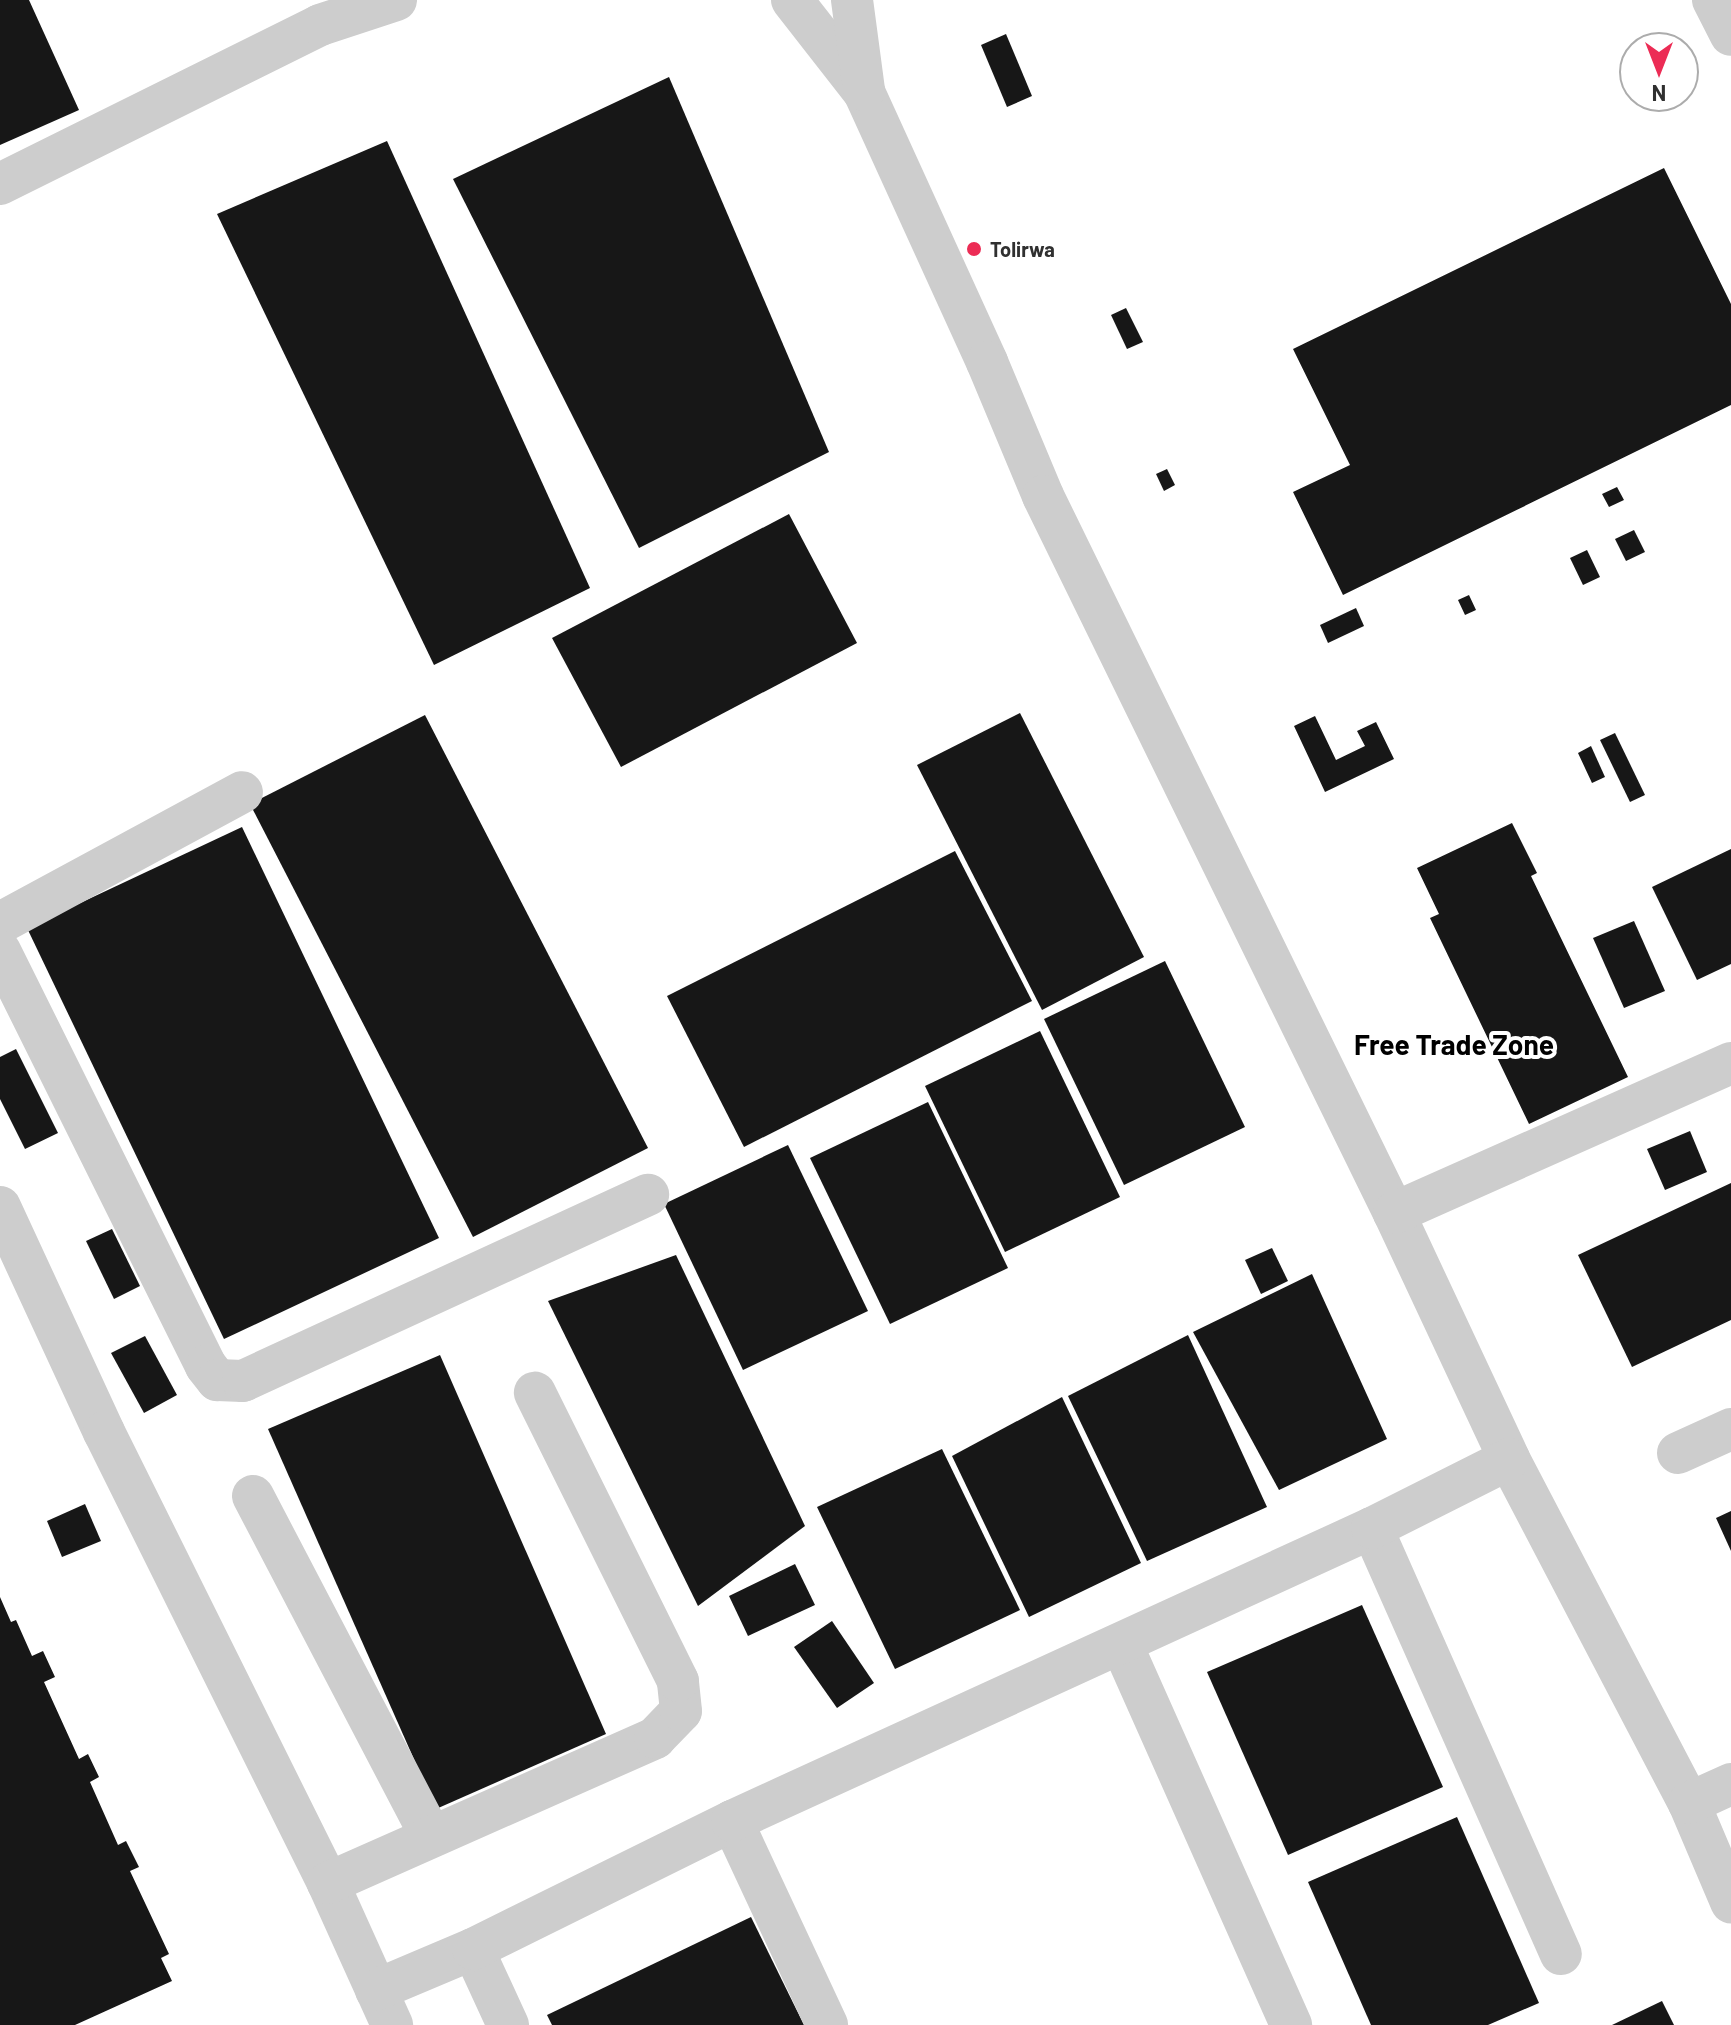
<!DOCTYPE html>
<html>
<head>
<meta charset="utf-8">
<style>
	body { margin:0 }
	#map { position:relative; width:1731px; height:2025px; overflow:hidden; background:#fff; font-family:Barlow,sans-serif }
	div>[style] { position:absolute }
	.building>* { inset:0; background:#171717 }
	.minor>* { height:42px; margin:-21px; padding:0 21px; transform-origin:21px; border-radius:21px; background:#cdcdcd }
	.dots>* { width:22px; height:22px; translate:-50% -50%; box-sizing:border-box; border:4px solid #fff; border-radius:50% }
	span { translate:-50% -50%; white-space:nowrap; text-align:center; line-height:1.15; -webkit-text-stroke:8px #fff; paint-order:stroke }
	.poi-label { font-size:20px; color:#303030; font-weight:700 }
	.left { translate:0 -50%; text-align:left }
	.district-label { font-size:28px; color:#000; font-weight:700 }
	.north { position:absolute; left:1619px; top:32px; width:80px; height:80px; box-sizing:border-box; background:#fff; border:2px solid #acacac; border-radius:50%; rotate:180deg; font-size:22px; font-weight:700; line-height:32px; text-align:center; color:#303030 }
	.north::after { content:''; display:block; margin:auto; width:28px; height:36px; background:#ec2c55; clip-path:polygon(50% 0,100% 100%,50% 72%,0 100%) }
</style>
</head>
<body>
<div id="map">
	<div class="building">
		<i style="clip-path:polygon(0 0,29px 0,79px 110px,0 145px)"></i>
		<i style="clip-path:polygon(1006px 34px,1032px 96px,1007px 107px,981px 45px)"></i>
		<i style="clip-path:polygon(669px 77px,829px 452px,639px 548px,453px 179px)"></i>
		<i style="clip-path:polygon(387px 141px,590px 588px,434px 665px,217px 214px)"></i>
		<i style="clip-path:polygon(1664px 168px,1731px 304px,1731px 405px,1343px 595px,1293px 492px,1350px 465px,1293px 349px)"></i>
		<i style="clip-path:polygon(1126px 308px,1143px 342px,1127px 349px,1111px 315px)"></i>
		<i style="clip-path:polygon(1167px 469px,1175px 485px,1164px 491px,1156px 474px)"></i>
		<i style="clip-path:polygon(1617px 487px,1624px 500px,1609px 507px,1602px 494px)"></i>
		<i style="clip-path:polygon(789px 514px,857px 643px,621px 767px,552px 638px)"></i>
		<i style="clip-path:polygon(1634px 530px,1645px 552px,1626px 561px,1615px 539px)"></i>
		<i style="clip-path:polygon(1587px 550px,1600px 577px,1583px 585px,1570px 558px)"></i>
		<i style="clip-path:polygon(1469px 595px,1476px 610px,1465px 615px,1458px 600px)"></i>
		<i style="clip-path:polygon(1356px 608px,1364px 626px,1328px 643px,1320px 625px)"></i>
		<i style="clip-path:polygon(1020px 713px,1144px 957px,1042px 1010px,917px 765px)"></i>
		<i style="clip-path:polygon(425px 715px,648px 1148px,473px 1237px,250px 804px)"></i>
		<i style="clip-path:polygon(1315px 716px,1336px 760px,1365px 746px,1357px 731px,1376px 722px,1394px 759px,1325px 792px,1294px 726px)"></i>
		<i style="clip-path:polygon(1615px 733px,1645px 795px,1630px 802px,1600px 740px)"></i>
		<i style="clip-path:polygon(1591px 746px,1605px 777px,1592px 783px,1578px 753px)"></i>
		<i style="clip-path:polygon(1512px 823px,1537px 873px,1531px 876px,1628px 1077px,1529px 1124px,1430px 918px,1439px 914px,1417px 868px)"></i>
		<i style="clip-path:polygon(242px 827px,439px 1238px,224px 1339px,27px 928px)"></i>
		<i style="clip-path:polygon(1731px 849px,1731px 964px,1697px 980px,1652px 887px)"></i>
		<i style="clip-path:polygon(955px 851px,1032px 1001px,744px 1147px,667px 996px)"></i>
		<i style="clip-path:polygon(1634px 921px,1665px 991px,1624px 1008px,1593px 938px)"></i>
		<i style="clip-path:polygon(1165px 961px,1245px 1127px,1124px 1185px,1044px 1019px)"></i>
		<i style="clip-path:polygon(1040px 1031px,1120px 1197px,1005px 1252px,925px 1086px)"></i>
		<i style="clip-path:polygon(16px 1049px,58px 1133px,25px 1149px,0 1099px,0 1057px)"></i>
		<i style="clip-path:polygon(928px 1102px,1008px 1268px,890px 1324px,810px 1158px)"></i>
		<i style="clip-path:polygon(1690px 1131px,1707px 1172px,1665px 1190px,1647px 1149px)"></i>
		<i style="clip-path:polygon(788px 1145px,868px 1311px,743px 1370px,664px 1204px)"></i>
		<i style="clip-path:polygon(1731px 1183px,1731px 1320px,1632px 1367px,1578px 1255px)"></i>
		<i style="clip-path:polygon(112px 1229px,140px 1286px,114px 1299px,86px 1241px)"></i>
		<i style="clip-path:polygon(1272px 1248px,1288px 1281px,1261px 1294px,1245px 1260px)"></i>
		<i style="clip-path:polygon(676px 1255px,805px 1526px,698px 1606px,548px 1301px)"></i>
		<i style="clip-path:polygon(1312px 1274px,1387px 1439px,1279px 1490px,1193px 1332px)"></i>
		<i style="clip-path:polygon(1188px 1335px,1267px 1507px,1147px 1561px,1068px 1396px)"></i>
		<i style="clip-path:polygon(145px 1336px,177px 1395px,144px 1413px,111px 1353px)"></i>
		<i style="clip-path:polygon(440px 1355px,606px 1734px,436px 1809px,268px 1429px)"></i>
		<i style="clip-path:polygon(1062px 1397px,1141px 1563px,1029px 1617px,952px 1456px)"></i>
		<i style="clip-path:polygon(942px 1449px,1020px 1610px,895px 1669px,817px 1507px)"></i>
		<i style="clip-path:polygon(85px 1504px,101px 1541px,62px 1557px,47px 1521px)"></i>
		<i style="clip-path:polygon(1731px 1511px,1731px 1551px,1716px 1518px)"></i>
		<i style="clip-path:polygon(795px 1564px,815px 1605px,748px 1636px,729px 1596px)"></i>
		<i style="clip-path:polygon(0 1597px,11px 1622px,16px 1620px,32px 1656px,43px 1651px,55px 1677px,44px 1682px,79px 1759px,88px 1754px,99px 1777px,90px 1782px,118px 1845px,126px 1841px,139px 1867px,130px 1871px,169px 1954px,161px 1958px,172px 1981px,75px 2025px,0 2025px)"></i>
		<i style="clip-path:polygon(1362px 1605px,1443px 1787px,1288px 1855px,1207px 1672px)"></i>
		<i style="clip-path:polygon(832px 1621px,874px 1683px,837px 1708px,794px 1647px)"></i>
		<i style="clip-path:polygon(1457px 1817px,1539px 2003px,1488px 2025px,1371px 2025px,1308px 1882px)"></i>
		<i style="clip-path:polygon(751px 1917px,804px 2025px,552px 2025px,547px 2015px)"></i>
		<i style="clip-path:polygon(1662px 2001px,1674px 2025px,1612px 2025px)"></i>
	</div>
	<div class="minor">
		<i style="left:792px;top:0;width:117px;rotate:52deg"></i>
		<i style="left:864px;top:92px;width:297px;rotate:65.5deg"></i>
		<i style="left:987px;top:362px;width:145px;rotate:67.3deg"></i>
		<i style="left:1043px;top:496px;width:798px;rotate:63.92deg"></i>
		<i style="left:1394px;top:1213px;width:272px;rotate:64.9deg"></i>
		<i style="left:1509px;top:1459px;width:388px;rotate:62.4deg"></i>
		<i style="left:1689px;top:1803px;width:108px;rotate:67deg"></i>
		<i style="left:852px;top:0;width:91px;rotate:82.4deg"></i>
		<i style="left:1713px;top:0;width:39px;rotate:63deg"></i>
		<i style="left:0;top:184px;width:357px;rotate:-26.4deg"></i>
		<i style="left:320px;top:25px;width:80px;rotate:-18.2deg"></i>
		<i style="left:0;top:923px;width:275px;rotate:-28.4deg"></i>
		<i style="left:0;top:951px;width:463px;rotate:63.6deg"></i>
		<i style="left:206px;top:1366px;width:18px;rotate:52deg"></i>
		<i style="left:217px;top:1380px;width:26px;rotate:2deg"></i>
		<i style="left:243px;top:1381px;width:446px;rotate:-24.7deg"></i>
		<i style="left:0;top:1207px;width:248px;rotate:65.2deg"></i>
		<i style="left:104px;top:1432px;width:504px;rotate:63.59deg"></i>
		<i style="left:328px;top:1883px;width:156px;rotate:65.7deg"></i>
		<i style="left:1394px;top:1213px;width:369px;rotate:-24deg"></i>
		<i style="left:1678px;top:1453px;width:58px;rotate:-24.4deg"></i>
		<i style="left:253px;top:1496px;width:382px;rotate:62.4deg"></i>
		<i style="left:1372px;top:1528px;width:466px;rotate:66.1deg"></i>
		<i style="left:1122px;top:1645px;width:416px;rotate:66deg"></i>
		<i style="left:1689px;top:1803px;width:46px;rotate:-24.3deg"></i>
		<i style="left:732px;top:1821px;width:225px;rotate:65deg"></i>
		<i style="left:328px;top:1883px;width:358px;rotate:-23.9deg"></i>
		<i style="left:655px;top:1738px;width:37px;rotate:-46deg"></i>
		<i style="left:681px;top:1711px;width:30px;rotate:-96deg"></i>
		<i style="left:678px;top:1681px;width:322px;rotate:-116.4deg"></i>
		<i style="left:473px;top:1949px;width:84px;rotate:65.3deg"></i>
		<i style="left:376px;top:1990px;width:105px;rotate:-22.9deg"></i>
		<i style="left:473px;top:1949px;width:289px;rotate:-26.3deg"></i>
		<i style="left:732px;top:1821px;width:704px;rotate:-24.6deg"></i>
		<i style="left:1372px;top:1528px;width:153px;rotate:-26.7deg"></i>
	</div>
	<div class="dots">
		<i style="left:974px;top:249px;background:#ec2c55"></i>
	</div>
	<div class="poi-label">
		<span class="left" style="left:990px;top:249px">Tolirwa</span>
	</div>
	<div class="district-label">
		<span style="left:1454px;top:1044px">Free Trade Zone</span>
	</div>
	<div class="north">N</div>
</div>
</body>
</html>
